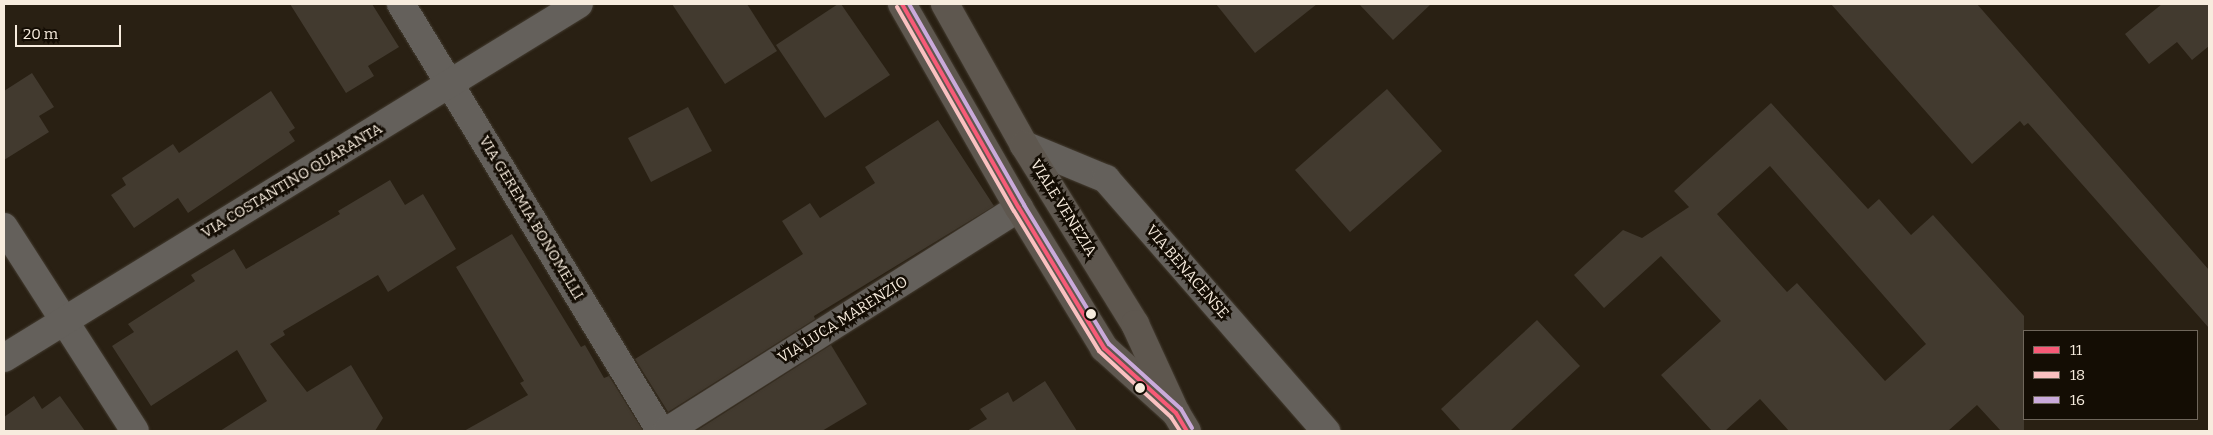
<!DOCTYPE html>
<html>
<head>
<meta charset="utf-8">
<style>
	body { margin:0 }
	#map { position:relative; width:2213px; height:435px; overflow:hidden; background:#292013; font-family:Bitter,serif }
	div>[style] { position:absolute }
	.building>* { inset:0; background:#423a2f }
	.roads { filter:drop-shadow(0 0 1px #443c31) drop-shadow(0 0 1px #443c31) }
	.street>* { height:28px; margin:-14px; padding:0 14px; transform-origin:14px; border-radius:14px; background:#64605b }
	.secondary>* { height:28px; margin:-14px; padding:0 14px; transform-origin:14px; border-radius:14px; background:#5e574f }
	.bus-1>* { height:4px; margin:-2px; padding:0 2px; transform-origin:2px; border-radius:2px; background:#f75a77 }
	.bus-2>* { height:4px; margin:-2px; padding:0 2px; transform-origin:2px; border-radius:2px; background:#fac1c1 }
	.bus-3>* { height:4px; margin:-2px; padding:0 2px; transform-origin:2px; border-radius:2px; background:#caaadb }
	.dots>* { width:14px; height:14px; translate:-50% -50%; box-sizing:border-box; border:2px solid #140d04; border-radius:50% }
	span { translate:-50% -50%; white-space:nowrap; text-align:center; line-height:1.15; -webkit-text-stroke:5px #140d04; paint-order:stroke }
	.street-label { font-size:15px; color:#f7ecde }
	.frame { position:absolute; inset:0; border:5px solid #f7ecde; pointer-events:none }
	.legend { position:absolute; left:2023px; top:330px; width:175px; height:90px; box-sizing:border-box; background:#140d04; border:1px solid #6f665b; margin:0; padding:6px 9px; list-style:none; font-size:15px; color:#f7ecde }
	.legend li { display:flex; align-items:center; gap:10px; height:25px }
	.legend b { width:25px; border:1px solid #6f665b }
	.scale { position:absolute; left:15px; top:25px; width:106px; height:22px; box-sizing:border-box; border:2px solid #f7ecde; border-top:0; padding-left:6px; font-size:15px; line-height:18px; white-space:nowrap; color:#f7ecde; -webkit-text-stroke:4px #140d04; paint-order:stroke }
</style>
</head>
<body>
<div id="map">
	<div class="building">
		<i style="clip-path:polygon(290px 4px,372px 4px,399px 47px,368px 66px,374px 76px,346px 93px)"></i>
		<i style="clip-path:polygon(672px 4px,747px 4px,777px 51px,725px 84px)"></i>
		<i style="clip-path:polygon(838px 4px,841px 4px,890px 75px,825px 118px,776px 45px)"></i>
		<i style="clip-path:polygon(1216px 4px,1317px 4px,1255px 53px)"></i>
		<i style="clip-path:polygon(1359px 4px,1431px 4px,1393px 40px)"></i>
		<i style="clip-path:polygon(1831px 4px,1977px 4px,2209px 270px,2209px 328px,2028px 123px,2024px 126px,2020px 121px,1972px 164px)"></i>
		<i style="clip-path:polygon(2162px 4px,2209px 4px,2209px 46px,2192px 60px,2177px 42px,2149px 64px,2125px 34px)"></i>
		<i style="clip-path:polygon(32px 73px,54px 107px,39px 116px,49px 132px,4px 160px,4px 91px)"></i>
		<i style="clip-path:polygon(1387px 89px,1442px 151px,1350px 232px,1295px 170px)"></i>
		<i style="clip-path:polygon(271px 91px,295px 128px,289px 132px,295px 141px,188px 213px,178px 198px,134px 228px,111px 195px,126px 185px,122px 178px,173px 144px,179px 153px)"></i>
		<i style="clip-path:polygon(evenodd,1771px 103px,1868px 209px,1879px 199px,1911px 235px,1933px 215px,2024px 316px,2024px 431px,2001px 431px,1977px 405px,1948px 431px,1789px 431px,1760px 399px,1725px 431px,1712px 431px,1661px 375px,1721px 321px,1661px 256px,1604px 308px,1574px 275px,1623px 230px,1642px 238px,1689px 207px,1674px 191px,1771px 103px,1770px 166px,1926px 344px,1885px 381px,1797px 283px,1787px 292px,1717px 214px,1770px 166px)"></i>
		<i style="clip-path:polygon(688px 107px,712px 151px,651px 182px,628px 138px)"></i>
		<i style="clip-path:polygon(938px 120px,994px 206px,814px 316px,815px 319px,668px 412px,635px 359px,803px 254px,782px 221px,810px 203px,820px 218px,875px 183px,865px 167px)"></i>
		<i style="clip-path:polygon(390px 180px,405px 205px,423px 194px,456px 249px,388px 292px,378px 275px,283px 331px,285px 335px,270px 344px,307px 392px,351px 365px,383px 418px,375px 431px,220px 431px,267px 401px,237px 350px,151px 406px,112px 346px,134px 332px,128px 324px,195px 281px,191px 275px,234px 249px,246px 269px,340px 214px,338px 211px)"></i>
		<i style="clip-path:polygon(512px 234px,581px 347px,585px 345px,604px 378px,609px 376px,643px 431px,464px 431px,528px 395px,520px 383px,524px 381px,456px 267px)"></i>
		<i style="clip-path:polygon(1537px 320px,1580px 366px,1510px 431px,1461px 431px,1441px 409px)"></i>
		<i style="clip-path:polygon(831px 345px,867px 404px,822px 431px,696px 431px)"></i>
		<i style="clip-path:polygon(1045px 381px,1077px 431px,967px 431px,987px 419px,980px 409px,1008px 392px,1013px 402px)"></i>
		<i style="clip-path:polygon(34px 396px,42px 409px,60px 396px,85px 431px,4px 431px,4px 417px)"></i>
	</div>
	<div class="roads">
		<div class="street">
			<i style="left:401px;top:4px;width:500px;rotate:58.7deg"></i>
			<i style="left:1024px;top:145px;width:89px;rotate:22.5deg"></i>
			<i style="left:1106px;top:179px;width:335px;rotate:48.9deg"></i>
			<i style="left:4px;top:227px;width:242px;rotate:57.3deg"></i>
			<i style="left:4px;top:358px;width:675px;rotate:-31.62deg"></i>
			<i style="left:667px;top:431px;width:417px;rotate:-32.4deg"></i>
		</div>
		<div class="secondary">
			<i style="left:902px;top:4px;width:235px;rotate:60.2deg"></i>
			<i style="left:1019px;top:208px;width:164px;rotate:58.7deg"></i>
			<i style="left:1104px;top:348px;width:97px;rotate:42.1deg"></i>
			<i style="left:945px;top:4px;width:162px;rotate:60.7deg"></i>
			<i style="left:1024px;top:145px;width:211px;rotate:58.2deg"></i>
			<i style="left:1135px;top:324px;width:98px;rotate:65.3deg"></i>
			<i style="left:1176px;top:413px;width:21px;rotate:59deg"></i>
		</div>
	</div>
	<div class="bus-1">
		<i style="left:902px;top:4px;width:235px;rotate:60.2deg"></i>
		<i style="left:1019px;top:208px;width:164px;rotate:58.7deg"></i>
		<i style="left:1104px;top:348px;width:97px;rotate:42.1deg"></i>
		<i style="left:1176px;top:413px;width:21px;rotate:59deg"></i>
	</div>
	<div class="bus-2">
		<i style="left:897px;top:7px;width:235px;rotate:60.2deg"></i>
		<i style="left:1014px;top:211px;width:164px;rotate:58.7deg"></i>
		<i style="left:1099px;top:351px;width:98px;rotate:42.5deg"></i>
		<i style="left:1171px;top:417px;width:17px;rotate:57deg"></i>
	</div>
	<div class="bus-3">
		<i style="left:909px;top:4px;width:232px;rotate:60.2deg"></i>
		<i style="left:1024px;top:205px;width:163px;rotate:58.6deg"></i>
		<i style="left:1109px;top:344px;width:97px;rotate:42.1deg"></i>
		<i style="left:1181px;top:409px;width:22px;rotate:60deg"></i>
	</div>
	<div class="dots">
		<i style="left:1091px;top:314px;background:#f7ecde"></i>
		<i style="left:1140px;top:388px;background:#f7ecde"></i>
	</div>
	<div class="street-label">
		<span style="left:292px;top:181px;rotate:-31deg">VIA COSTANTINO QUARANTA</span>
		<span style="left:1063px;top:208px;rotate:58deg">VIALE VENEZIA</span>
		<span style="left:531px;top:218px;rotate:59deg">VIA GEREMIA BONOMELLI</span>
		<span style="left:1187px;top:272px;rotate:49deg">VIA BENACENSE</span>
		<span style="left:843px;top:320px;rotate:-32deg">VIA LUCA MARENZIO</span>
	</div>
	<div class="frame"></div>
	<ul class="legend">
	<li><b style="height:6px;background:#f75a77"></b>11</li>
	<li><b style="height:6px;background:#fac1c1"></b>18</li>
	<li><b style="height:6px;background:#caaadb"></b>16</li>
	</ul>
	<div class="scale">20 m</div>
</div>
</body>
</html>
